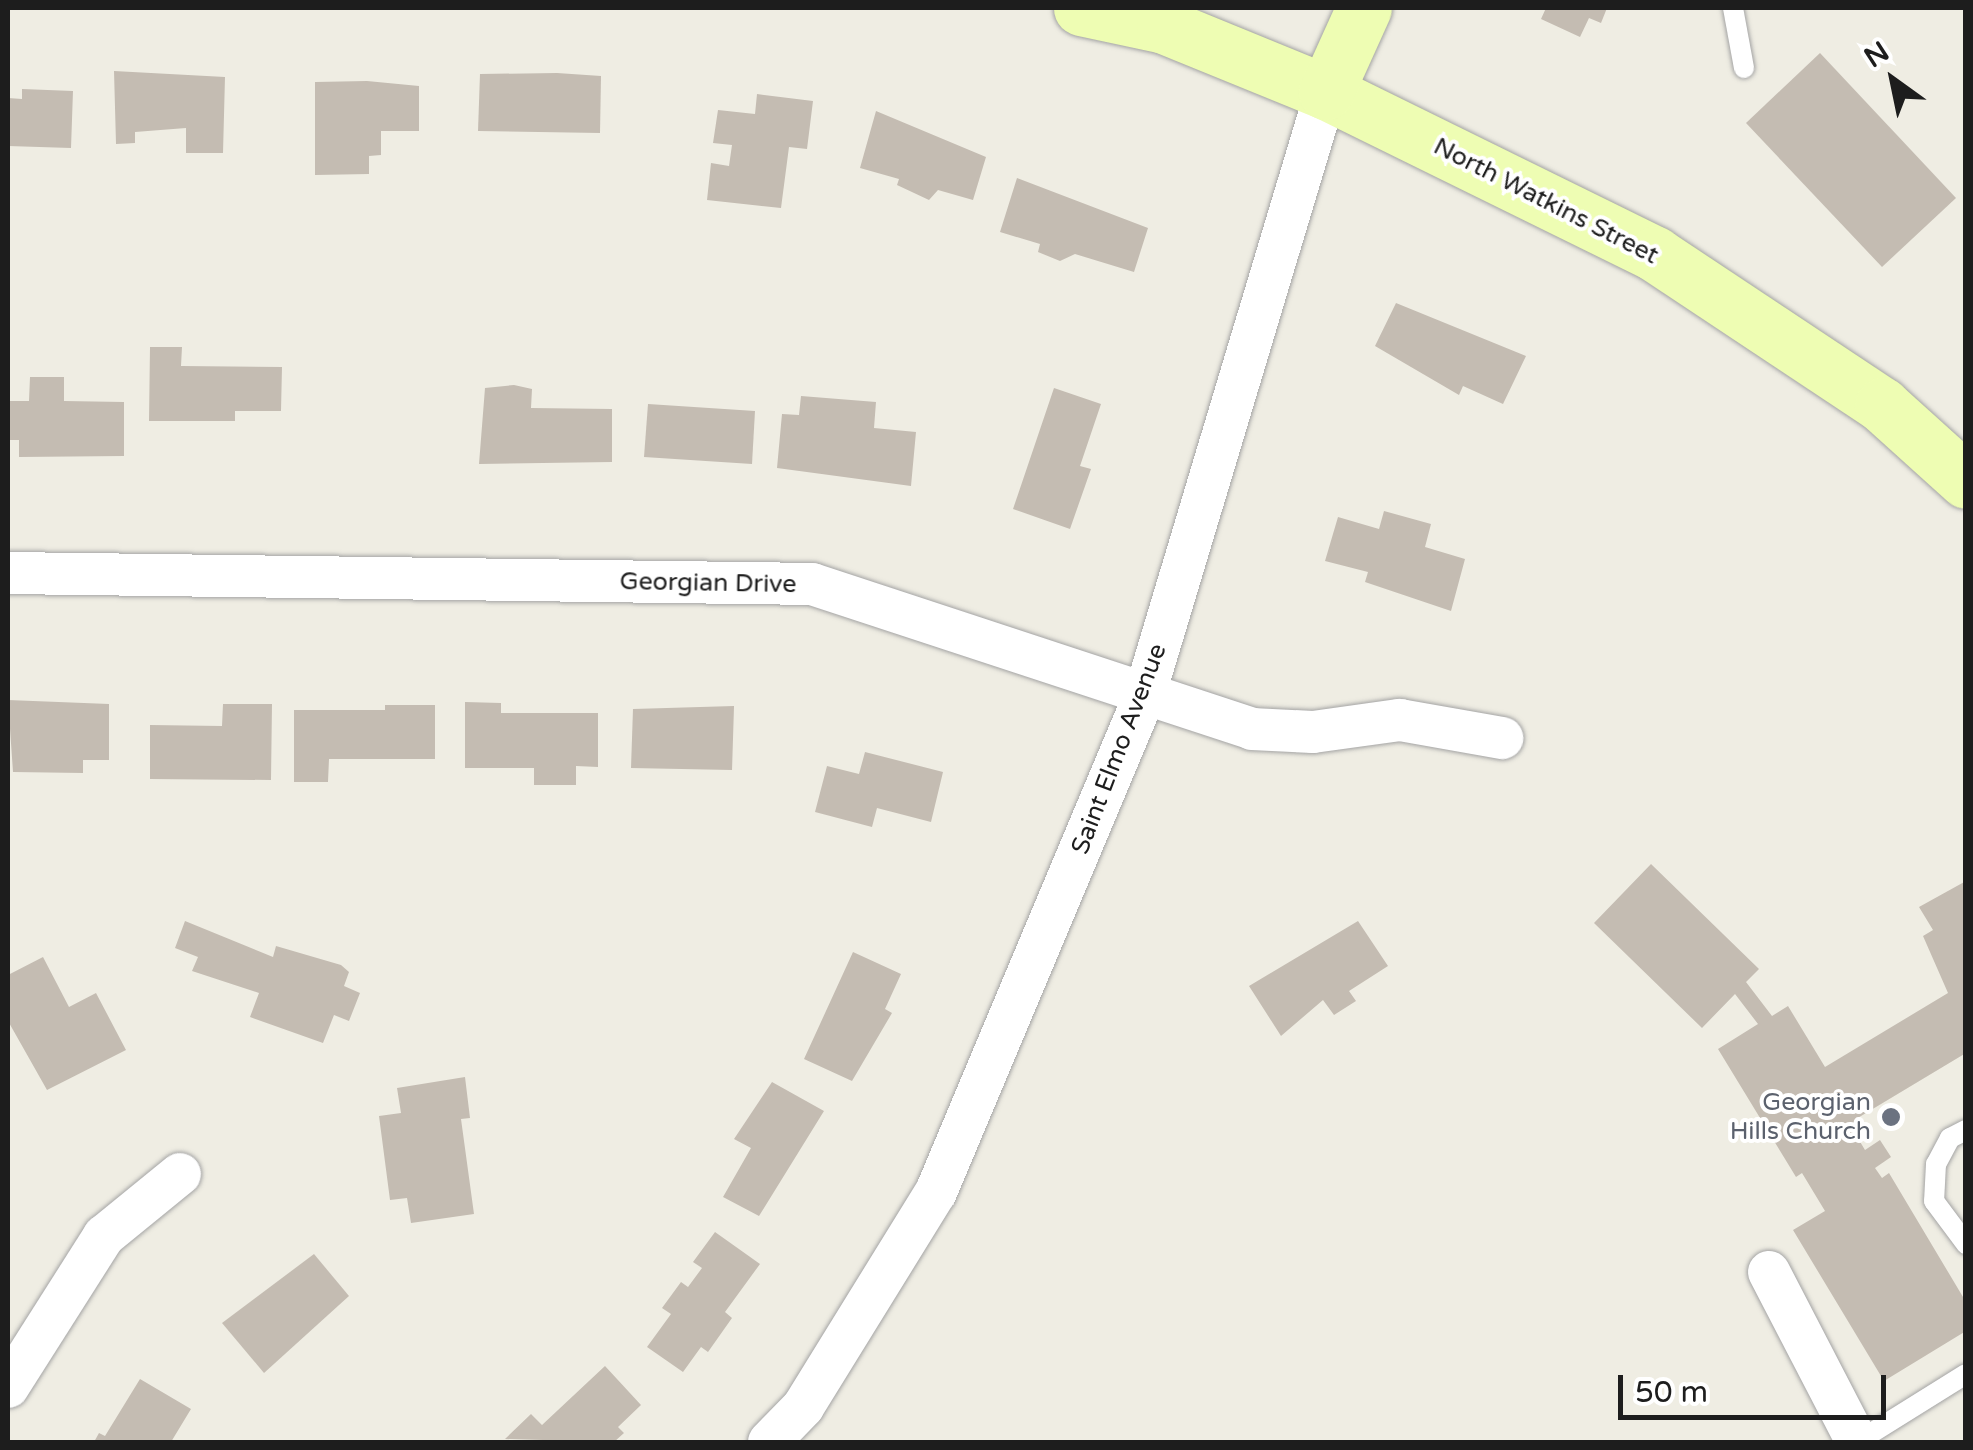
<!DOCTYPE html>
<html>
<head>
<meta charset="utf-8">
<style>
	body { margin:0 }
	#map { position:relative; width:1973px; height:1450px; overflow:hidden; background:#efede3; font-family:"Varela Round",sans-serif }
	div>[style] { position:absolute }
	.building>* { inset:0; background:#c4bcb2 }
	.roads { filter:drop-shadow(0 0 2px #a4a4a4) drop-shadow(0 0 2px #a4a4a4) }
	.lane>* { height:20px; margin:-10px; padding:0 10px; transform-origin:10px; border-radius:10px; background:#fff }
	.street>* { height:42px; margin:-21px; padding:0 21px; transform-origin:21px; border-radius:21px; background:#fff }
	.secondary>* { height:55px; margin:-27.5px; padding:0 27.5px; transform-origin:27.5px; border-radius:27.5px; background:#eefdb3 }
	.dots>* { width:28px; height:28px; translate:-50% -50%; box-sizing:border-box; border:5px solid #fff; border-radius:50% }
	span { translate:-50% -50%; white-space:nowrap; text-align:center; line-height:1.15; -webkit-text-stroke:8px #fff; paint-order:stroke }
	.street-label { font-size:25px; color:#1d1d1d }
	.worship-label { font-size:25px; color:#5b616d }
	.right { translate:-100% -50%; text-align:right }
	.frame { position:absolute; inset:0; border:10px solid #1d1d1d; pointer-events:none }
	.north { position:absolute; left:1843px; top:30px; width:100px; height:100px; -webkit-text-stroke:8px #fff; paint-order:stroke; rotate:327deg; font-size:28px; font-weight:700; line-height:40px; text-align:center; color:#1d1d1d }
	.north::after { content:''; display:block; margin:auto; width:35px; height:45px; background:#1d1d1d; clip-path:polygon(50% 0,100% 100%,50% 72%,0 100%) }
	.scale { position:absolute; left:1618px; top:1375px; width:268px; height:45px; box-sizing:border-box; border:5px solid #1d1d1d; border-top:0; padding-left:12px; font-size:30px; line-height:35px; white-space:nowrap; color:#1d1d1d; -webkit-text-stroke:8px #fff; paint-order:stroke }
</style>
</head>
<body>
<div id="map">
	<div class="building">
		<i style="clip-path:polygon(1546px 8px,1607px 8px,1601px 23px,1589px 18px,1580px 37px,1541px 19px)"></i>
		<i style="clip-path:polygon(1820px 53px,1956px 198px,1882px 267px,1746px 123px)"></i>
		<i style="clip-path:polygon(114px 71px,225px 77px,223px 153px,186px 153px,186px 128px,135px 132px,135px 143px,116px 144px)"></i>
		<i style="clip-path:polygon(557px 73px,601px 76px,600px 133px,478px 131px,480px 74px)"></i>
		<i style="clip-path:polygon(367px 81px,419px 86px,419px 131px,381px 131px,381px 155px,369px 156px,369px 174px,315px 175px,315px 82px)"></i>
		<i style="clip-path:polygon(22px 89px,73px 91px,71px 148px,8px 146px,8px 98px,22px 99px)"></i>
		<i style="clip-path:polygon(757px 94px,813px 101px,807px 149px,789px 147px,781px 208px,707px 200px,711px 163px,729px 166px,732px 145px,713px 143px,718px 110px,755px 114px)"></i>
		<i style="clip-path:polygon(876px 111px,986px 157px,973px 200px,938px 190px,929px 200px,897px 185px,899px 179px,860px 168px)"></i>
		<i style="clip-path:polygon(1017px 178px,1148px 228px,1134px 272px,1075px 254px,1060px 261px,1038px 252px,1040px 244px,1000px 232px)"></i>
		<i style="clip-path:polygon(1396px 303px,1526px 356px,1503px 404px,1463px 386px,1459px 395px,1375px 346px)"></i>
		<i style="clip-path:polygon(150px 347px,182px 347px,181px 366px,282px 367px,281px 411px,235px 411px,235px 421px,149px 421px)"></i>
		<i style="clip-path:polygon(30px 377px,64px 377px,64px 401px,124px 402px,124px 456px,19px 457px,19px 440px,8px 440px,8px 401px,29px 401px)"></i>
		<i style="clip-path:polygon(514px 385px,532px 389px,531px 408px,612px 409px,612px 462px,479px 464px,485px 388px)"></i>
		<i style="clip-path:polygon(1054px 388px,1101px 404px,1080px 466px,1091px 469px,1070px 529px,1013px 509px)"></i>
		<i style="clip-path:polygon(801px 396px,876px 402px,874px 428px,916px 432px,911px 486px,777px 468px,782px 414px,799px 415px)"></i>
		<i style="clip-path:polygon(648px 404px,755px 411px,752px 464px,644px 457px)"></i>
		<i style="clip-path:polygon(1384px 511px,1431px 524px,1425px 547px,1465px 559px,1451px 611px,1365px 582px,1368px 572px,1325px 561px,1338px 517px,1379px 529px)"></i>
		<i style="clip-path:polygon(8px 700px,109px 704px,109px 760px,83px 760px,83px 773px,13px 772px)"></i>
		<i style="clip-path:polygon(465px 702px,501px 703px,501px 713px,598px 713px,598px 767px,576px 766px,576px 785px,534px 785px,534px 768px,465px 768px)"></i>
		<i style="clip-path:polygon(223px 704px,272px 704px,271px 780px,150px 779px,150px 725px,222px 726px)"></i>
		<i style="clip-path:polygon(385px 705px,435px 705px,435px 759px,329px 759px,328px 782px,294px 782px,294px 710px,385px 710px)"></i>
		<i style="clip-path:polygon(734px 706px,732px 770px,631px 768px,633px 709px)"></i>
		<i style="clip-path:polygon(865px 752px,943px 772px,931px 822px,877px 808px,872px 827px,815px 812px,827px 766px,859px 774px)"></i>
		<i style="clip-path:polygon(1651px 864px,1759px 969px,1746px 982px,1772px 1016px,1788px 1006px,1825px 1067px,1948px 993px,1923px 936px,1933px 930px,1919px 907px,1966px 881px,1966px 1053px,1856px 1119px,1866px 1135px,1859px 1140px,1865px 1150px,1880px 1140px,1891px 1157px,1875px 1168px,1882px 1178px,1889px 1173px,1966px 1302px,1966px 1331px,1884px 1381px,1793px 1230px,1825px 1211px,1802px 1173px,1796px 1177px,1718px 1049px,1758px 1024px,1735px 994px,1702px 1028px,1594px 923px)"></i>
		<i style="clip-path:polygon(185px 921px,273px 957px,276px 946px,341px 965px,349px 972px,344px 986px,360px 993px,349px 1021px,334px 1015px,323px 1043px,250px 1017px,259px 993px,192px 971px,198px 957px,175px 948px)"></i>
		<i style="clip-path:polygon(1358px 921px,1388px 966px,1349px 991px,1356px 1001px,1334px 1015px,1323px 1000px,1281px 1036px,1249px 986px)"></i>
		<i style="clip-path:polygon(853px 952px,901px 974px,885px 1009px,892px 1013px,852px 1081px,804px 1059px)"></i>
		<i style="clip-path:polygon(43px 957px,69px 1007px,96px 993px,126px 1050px,47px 1090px,8px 1021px,8px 975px)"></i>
		<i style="clip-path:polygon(465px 1077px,470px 1118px,461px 1119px,474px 1214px,411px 1223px,407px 1198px,390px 1200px,379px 1116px,401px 1113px,397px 1088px)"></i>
		<i style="clip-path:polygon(772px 1082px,824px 1111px,759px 1216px,723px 1197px,751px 1148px,734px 1139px)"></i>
		<i style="clip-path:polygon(715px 1232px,760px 1264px,725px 1312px,732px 1318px,708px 1352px,701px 1347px,683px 1372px,647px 1347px,671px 1314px,662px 1308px,681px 1282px,688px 1287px,702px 1268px,693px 1262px)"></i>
		<i style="clip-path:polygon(314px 1254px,349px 1296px,264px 1373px,222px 1323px)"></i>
		<i style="clip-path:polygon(605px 1366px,641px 1405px,618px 1427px,624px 1433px,614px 1442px,505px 1439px,531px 1414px,542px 1425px)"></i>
		<i style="clip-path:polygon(140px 1379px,191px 1409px,171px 1442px,94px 1442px,99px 1433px,105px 1436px)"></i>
	</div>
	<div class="roads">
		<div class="lane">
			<i style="left:1733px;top:8px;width:61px;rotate:79.6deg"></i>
			<i style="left:1966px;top:1130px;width:18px;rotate:153deg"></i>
			<i style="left:1950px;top:1138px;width:30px;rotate:118deg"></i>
			<i style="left:1936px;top:1164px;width:37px;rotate:93deg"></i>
			<i style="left:1934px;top:1201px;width:54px;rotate:53.3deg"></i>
			<i style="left:1857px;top:1442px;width:128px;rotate:-32deg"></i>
		</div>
		<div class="street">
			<i style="left:8px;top:573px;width:804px;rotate:0.78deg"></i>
			<i style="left:812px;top:584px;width:463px;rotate:18.2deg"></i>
			<i style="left:1252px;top:729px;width:61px;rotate:2.8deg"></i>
			<i style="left:1313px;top:732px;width:88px;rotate:-7.9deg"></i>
			<i style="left:1400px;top:720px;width:104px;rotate:10deg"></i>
			<i style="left:1769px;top:1272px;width:191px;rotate:62.6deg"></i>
			<i style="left:8px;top:1387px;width:179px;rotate:-57.6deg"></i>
			<i style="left:104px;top:1236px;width:98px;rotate:-39.2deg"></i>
			<i style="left:769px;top:1442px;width:49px;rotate:-45.8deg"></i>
			<i style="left:803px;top:1407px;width:253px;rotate:-58.3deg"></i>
			<i style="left:936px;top:1192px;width:537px;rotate:-67.21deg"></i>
			<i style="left:1144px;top:697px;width:632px;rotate:-73.26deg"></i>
		</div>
		<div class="secondary">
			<i style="left:1081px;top:8px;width:85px;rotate:12.2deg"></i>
			<i style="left:1164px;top:26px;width:175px;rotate:22.2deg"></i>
			<i style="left:1326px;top:92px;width:367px;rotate:26.2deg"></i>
			<i style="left:1655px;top:254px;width:273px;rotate:33.6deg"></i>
			<i style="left:1882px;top:405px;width:113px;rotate:42.1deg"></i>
			<i style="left:1326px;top:92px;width:92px;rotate:-65.7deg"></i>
		</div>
	</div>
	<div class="dots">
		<i style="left:1891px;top:1117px;background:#6b7280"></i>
	</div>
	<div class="street-label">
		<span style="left:1546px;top:201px;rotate:27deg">North Watkins Street</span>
		<span style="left:708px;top:583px;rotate:1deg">Georgian Drive</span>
		<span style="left:1119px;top:749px;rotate:-69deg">Saint Elmo Avenue</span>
	</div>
	<div class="worship-label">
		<span class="right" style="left:1871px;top:1117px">Georgian<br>Hills Church</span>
	</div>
	<div class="frame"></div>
	<div class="north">N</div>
	<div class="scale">50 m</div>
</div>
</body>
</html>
